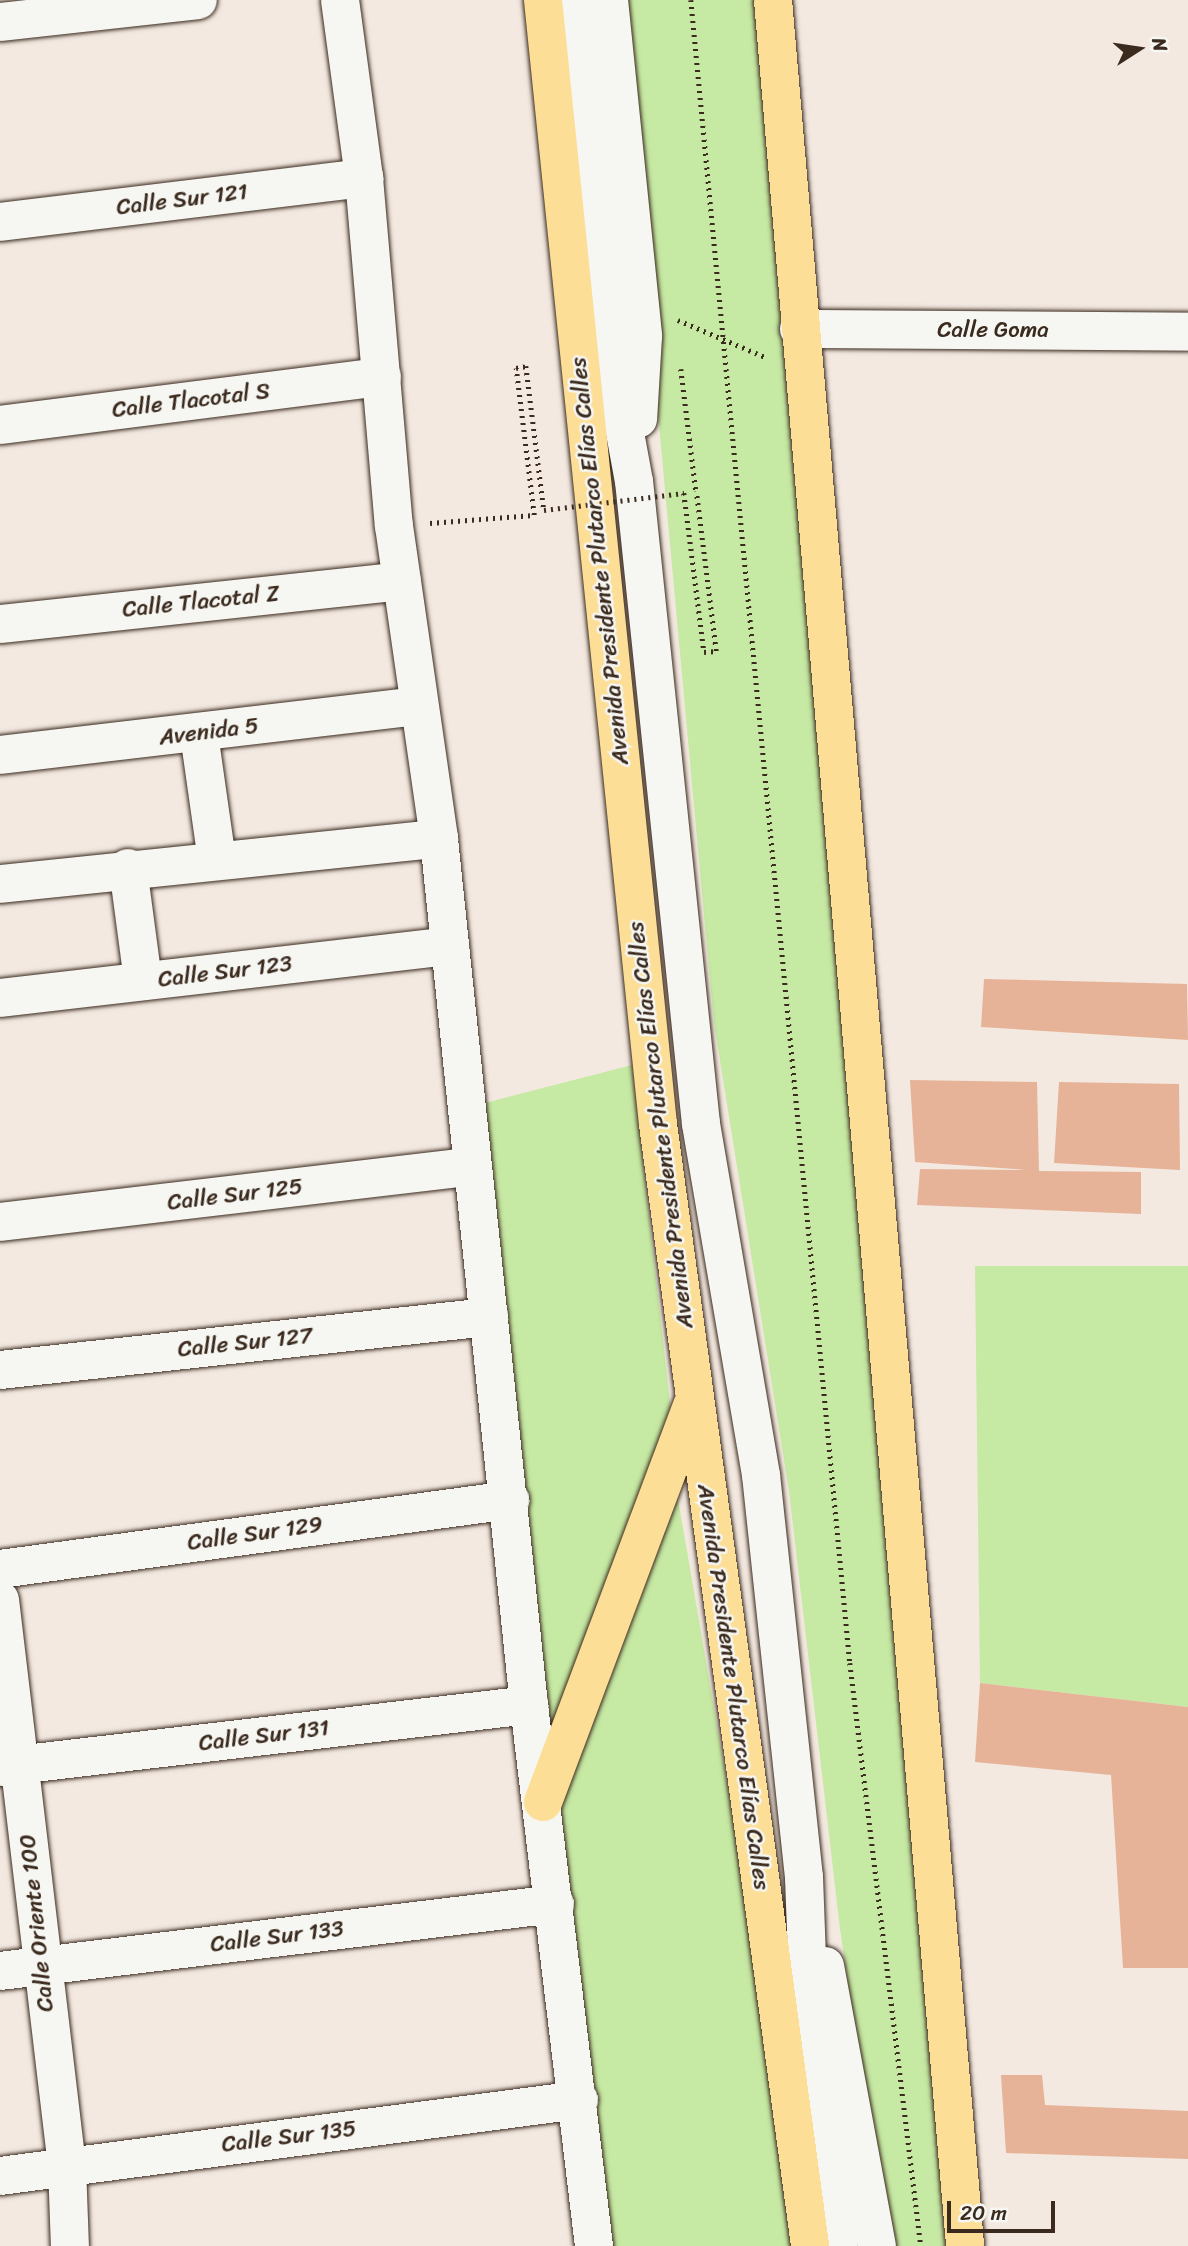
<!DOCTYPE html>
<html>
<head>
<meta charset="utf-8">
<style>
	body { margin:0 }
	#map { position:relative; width:1188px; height:2246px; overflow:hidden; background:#f3e9e0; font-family:Sriracha,sans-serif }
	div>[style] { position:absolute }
	.green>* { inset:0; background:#c6e9a3 }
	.building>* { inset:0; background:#e6b399 }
	.path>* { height:4.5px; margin-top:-2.25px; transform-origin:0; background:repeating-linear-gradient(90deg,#3b2a1e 0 2px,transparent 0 7px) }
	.roads { filter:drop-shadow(0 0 2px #3b2a1e) drop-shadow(0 0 2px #3b2a1e) }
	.minor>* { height:38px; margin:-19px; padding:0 19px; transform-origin:19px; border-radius:19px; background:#f6f6f2 }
	.major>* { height:38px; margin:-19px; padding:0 19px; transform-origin:19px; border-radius:19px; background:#fcde96 }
	.path-bridge>* { height:4.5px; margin-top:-2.25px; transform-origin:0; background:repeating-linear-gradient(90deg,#3b2a1e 0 2px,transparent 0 7px) }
	span { translate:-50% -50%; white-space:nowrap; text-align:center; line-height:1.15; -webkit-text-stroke:5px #f6f6f2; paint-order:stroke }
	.street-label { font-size:23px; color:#3b2a1e }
	.north { position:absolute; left:1104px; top:14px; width:70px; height:70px; -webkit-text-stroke:5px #f6f6f2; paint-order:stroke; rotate:78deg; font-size:19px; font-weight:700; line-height:28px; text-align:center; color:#3b2a1e }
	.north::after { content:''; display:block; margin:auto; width:24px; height:32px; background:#3b2a1e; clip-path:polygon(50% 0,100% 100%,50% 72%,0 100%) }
	.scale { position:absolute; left:947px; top:2201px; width:108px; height:32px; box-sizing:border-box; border:4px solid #3b2a1e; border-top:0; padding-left:9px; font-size:21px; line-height:24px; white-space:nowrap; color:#3b2a1e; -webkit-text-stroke:5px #f6f6f2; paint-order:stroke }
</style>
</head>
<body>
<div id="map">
	<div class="green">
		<i style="clip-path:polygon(620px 0,760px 0,952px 2246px,888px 2246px,840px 1929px,789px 1491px,714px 1023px)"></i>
		<i style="clip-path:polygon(632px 1065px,672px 1420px,548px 1748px,481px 1104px)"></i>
		<i style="clip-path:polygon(975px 1266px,1188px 1266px,1188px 1707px,980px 1683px)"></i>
		<i style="clip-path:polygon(674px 1476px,807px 2246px,607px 2246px,558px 1811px)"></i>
	</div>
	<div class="building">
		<i style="clip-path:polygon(984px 979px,1187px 984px,1188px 1040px,981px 1027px)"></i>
		<i style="clip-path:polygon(910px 1080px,1037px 1082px,1039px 1171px,1141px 1172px,1141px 1214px,917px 1205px,920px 1169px,1027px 1170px,915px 1162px)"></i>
		<i style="clip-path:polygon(1059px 1082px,1179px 1084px,1180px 1170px,1054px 1163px)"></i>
		<i style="clip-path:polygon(980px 1683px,1188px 1707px,1188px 1968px,1123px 1968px,1111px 1775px,975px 1762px)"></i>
		<i style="clip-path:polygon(1001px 2075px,1042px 2075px,1045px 2105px,1188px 2111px,1188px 2159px,1006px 2153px)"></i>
	</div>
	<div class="path">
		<i style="left:691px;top:0;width:1671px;rotate:84.54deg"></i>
		<i style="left:850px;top:1663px;width:587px;rotate:83.06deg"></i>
		<i style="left:678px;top:320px;width:95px;rotate:23deg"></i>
		<i style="left:681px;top:369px;width:123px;rotate:83deg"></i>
		<i style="left:430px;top:523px;width:104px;rotate:-4.4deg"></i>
	</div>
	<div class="roads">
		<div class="minor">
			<i style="left:340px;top:0;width:180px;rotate:82.3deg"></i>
			<i style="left:364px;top:178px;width:349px;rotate:85.1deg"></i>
			<i style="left:394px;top:526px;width:316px;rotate:81.8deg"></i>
			<i style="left:439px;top:839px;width:871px;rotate:84.07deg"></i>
			<i style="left:529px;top:1705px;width:545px;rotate:83.15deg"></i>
			<i style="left:573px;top:0;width:342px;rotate:84.1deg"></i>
			<i style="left:608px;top:340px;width:143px;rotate:79.6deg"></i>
			<i style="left:634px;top:481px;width:646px;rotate:84.05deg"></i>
			<i style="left:701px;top:1124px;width:356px;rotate:80.3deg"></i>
			<i style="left:761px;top:1475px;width:404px;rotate:83.9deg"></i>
			<i style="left:804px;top:1877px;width:195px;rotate:87.9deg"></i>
			<i style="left:811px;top:2072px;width:176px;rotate:80.9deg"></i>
			<i style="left:609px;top:0;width:338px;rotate:84.2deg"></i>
			<i style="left:643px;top:336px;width:83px;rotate:93.4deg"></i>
			<i style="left:0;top:22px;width:199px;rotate:-6.3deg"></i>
			<i style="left:0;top:222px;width:367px;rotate:-6.9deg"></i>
			<i style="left:799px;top:329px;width:389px;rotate:0.4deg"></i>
			<i style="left:0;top:425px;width:385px;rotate:-7.2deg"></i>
			<i style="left:0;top:624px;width:404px;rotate:-6.1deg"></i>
			<i style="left:199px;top:734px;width:127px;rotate:81.9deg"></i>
			<i style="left:0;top:755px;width:420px;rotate:-6.7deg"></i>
			<i style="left:128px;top:868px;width:114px;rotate:82.4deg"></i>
			<i style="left:0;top:884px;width:441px;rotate:-5.9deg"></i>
			<i style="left:0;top:998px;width:453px;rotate:-6.6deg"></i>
			<i style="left:0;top:1222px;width:474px;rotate:-6.7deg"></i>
			<i style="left:0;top:1370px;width:492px;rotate:-6.2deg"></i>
			<i style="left:0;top:1569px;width:515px;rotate:-7.7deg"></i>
			<i style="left:0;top:1600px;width:570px;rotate:83.25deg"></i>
			<i style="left:67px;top:2166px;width:80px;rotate:87.9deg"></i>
			<i style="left:0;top:1767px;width:533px;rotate:-6.68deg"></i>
			<i style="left:825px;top:1966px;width:285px;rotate:79.5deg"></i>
			<i style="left:0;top:1971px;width:559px;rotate:-6.88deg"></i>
			<i style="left:0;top:2176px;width:584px;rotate:-7.48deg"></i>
		</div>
		<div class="major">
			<i style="left:543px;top:0;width:1130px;rotate:84.16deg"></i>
			<i style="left:658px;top:1124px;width:1132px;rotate:82.28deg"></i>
			<i style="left:773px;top:0;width:2254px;rotate:85.11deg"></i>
			<i style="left:543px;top:1802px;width:424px;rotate:-69.4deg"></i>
		</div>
	</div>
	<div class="path-bridge">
		<i style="left:534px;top:515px;width:148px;rotate:-97deg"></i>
		<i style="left:516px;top:368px;width:10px;rotate:-11deg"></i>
		<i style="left:526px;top:366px;width:145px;rotate:82.9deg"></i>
		<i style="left:544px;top:510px;width:141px;rotate:-6.9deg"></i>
		<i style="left:684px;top:493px;width:160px;rotate:82.8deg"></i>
		<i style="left:704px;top:652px;width:12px;rotate:-5deg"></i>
		<i style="left:716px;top:651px;width:161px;rotate:-97.1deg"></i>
	</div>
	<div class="street-label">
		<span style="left:182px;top:200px;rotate:-7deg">Calle Sur 121</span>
		<span style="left:993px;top:330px">Calle Goma</span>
		<span style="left:191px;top:401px;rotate:-7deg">Calle Tlacotal S</span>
		<span style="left:600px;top:561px;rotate:-96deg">Avenida Presidente Plutarco Elías Calles</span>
		<span style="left:201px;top:602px;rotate:-6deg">Calle Tlacotal Z</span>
		<span style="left:209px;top:732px;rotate:-7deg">Avenida 5</span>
		<span style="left:225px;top:972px;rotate:-7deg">Calle Sur 123</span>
		<span style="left:661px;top:1125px;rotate:-97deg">Avenida Presidente Plutarco Elías Calles</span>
		<span style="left:235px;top:1195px;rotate:-7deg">Calle Sur 125</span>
		<span style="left:245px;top:1343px;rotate:-6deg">Calle Sur 127</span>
		<span style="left:255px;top:1534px;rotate:-8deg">Calle Sur 129</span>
		<span style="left:733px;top:1687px;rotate:82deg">Avenida Presidente Plutarco Elías Calles</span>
		<span style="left:264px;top:1736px;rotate:-7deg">Calle Sur 131</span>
		<span style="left:37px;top:1923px;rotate:-96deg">Calle Oriente 100</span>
		<span style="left:277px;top:1937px;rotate:-7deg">Calle Sur 133</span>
		<span style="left:289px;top:2137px;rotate:-7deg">Calle Sur 135</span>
	</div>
	<div class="north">N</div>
	<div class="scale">20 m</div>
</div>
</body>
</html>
